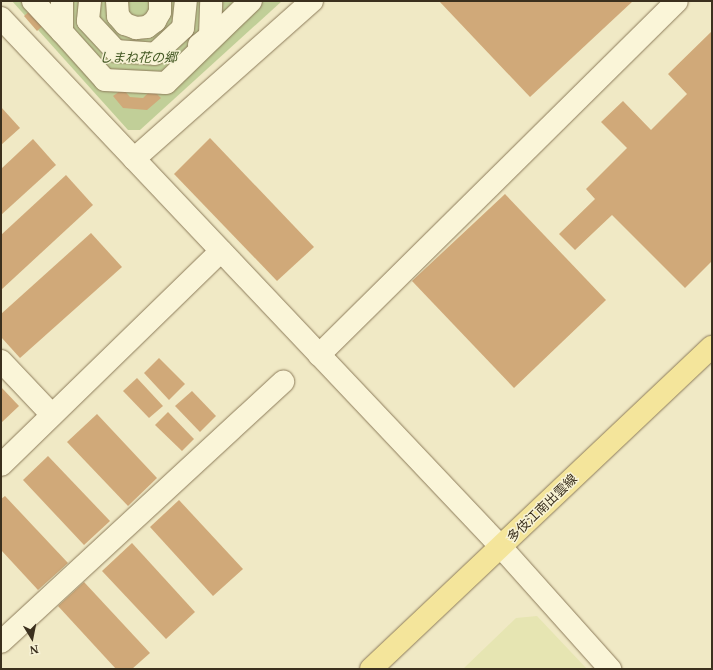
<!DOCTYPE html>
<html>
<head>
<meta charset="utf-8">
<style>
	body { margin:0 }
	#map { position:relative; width:713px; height:670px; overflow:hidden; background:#f0e9c5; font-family:"Noto Serif","Noto Sans JP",serif }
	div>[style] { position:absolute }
	.farmland>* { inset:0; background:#e6e5b2 }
	.green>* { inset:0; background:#c1cf98 }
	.building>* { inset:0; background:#d0a979 }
	.roads { filter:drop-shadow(0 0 1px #8c7b5a) drop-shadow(0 0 1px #8c7b5a) }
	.minor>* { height:22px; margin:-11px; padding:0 11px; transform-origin:11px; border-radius:11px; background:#faf5d8 }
	.major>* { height:22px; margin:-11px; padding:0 11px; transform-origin:11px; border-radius:11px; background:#f4e59b }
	span { translate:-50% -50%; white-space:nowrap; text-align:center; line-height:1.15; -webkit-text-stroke:3px #f7f2d5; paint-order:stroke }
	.park-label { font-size:13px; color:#445924; font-style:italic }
	.street-label { font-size:13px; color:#3b301e }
	.frame { position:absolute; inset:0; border:2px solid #3b301e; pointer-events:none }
	.north { position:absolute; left:12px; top:618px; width:40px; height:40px; -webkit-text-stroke:3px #f7f2d5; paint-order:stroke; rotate:170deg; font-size:11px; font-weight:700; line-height:16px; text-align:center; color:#3b301e }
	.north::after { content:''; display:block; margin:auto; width:14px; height:18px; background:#3b301e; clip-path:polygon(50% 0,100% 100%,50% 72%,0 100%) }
</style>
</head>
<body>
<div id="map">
	<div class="farmland">
		<i style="clip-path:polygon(537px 616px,587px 669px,463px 669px,516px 618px)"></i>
	</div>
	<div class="green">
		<i style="clip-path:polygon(12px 1px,282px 1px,140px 130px,128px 130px)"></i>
	</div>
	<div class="building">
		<i style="clip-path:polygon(439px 1px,633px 1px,530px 97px)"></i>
		<i style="clip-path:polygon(33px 8px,47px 22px,37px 31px,24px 16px)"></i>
		<i style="clip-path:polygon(712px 31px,712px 261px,685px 288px,612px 215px,575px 250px,559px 234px,595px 199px,586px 189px,627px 148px,601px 122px,623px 101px,651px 130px,687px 94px,668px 74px)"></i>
		<i style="clip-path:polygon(123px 89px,130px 97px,143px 98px,152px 89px,161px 98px,147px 110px,123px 108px,113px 96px)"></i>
		<i style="clip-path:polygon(1px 107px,20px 128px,1px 145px)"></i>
		<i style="clip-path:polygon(210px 138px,314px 247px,277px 281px,174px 174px)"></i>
		<i style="clip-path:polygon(33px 139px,56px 165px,1px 215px,1px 169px)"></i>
		<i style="clip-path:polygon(66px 175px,93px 205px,1px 290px,1px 235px)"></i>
		<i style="clip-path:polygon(505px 194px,606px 300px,514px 388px,412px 281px)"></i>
		<i style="clip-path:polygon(91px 233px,122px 267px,20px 358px,1px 337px,1px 314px)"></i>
		<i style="clip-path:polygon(159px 358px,185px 384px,169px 400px,144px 373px)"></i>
		<i style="clip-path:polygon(137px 378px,163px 406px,149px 418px,123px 391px)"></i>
		<i style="clip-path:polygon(1px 387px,19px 406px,1px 423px)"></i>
		<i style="clip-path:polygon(192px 391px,216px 416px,200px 432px,175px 406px)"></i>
		<i style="clip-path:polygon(168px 412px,194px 439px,182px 451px,155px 425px)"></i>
		<i style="clip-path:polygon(97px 414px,157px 478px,128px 506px,67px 442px)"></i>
		<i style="clip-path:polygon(48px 456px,110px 521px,84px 545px,23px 480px)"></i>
		<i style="clip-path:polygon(5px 496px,68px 563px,38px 590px,1px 550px,1px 499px)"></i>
		<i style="clip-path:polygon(179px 500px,243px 569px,213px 596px,150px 527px)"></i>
		<i style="clip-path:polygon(132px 543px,195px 612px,166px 639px,102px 571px)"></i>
		<i style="clip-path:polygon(84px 582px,150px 653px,132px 669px,116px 669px,58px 606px)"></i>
	</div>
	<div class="roads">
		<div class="minor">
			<i style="left:33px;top:1px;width:42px;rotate:46.9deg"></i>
			<i style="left:62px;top:1px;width:31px;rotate:90deg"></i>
			<i style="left:62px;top:32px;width:64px;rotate:48.1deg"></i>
			<i style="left:105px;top:80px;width:61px;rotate:2.8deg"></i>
			<i style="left:166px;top:83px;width:118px;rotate:-44deg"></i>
			<i style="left:90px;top:1px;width:20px;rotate:96deg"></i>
			<i style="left:88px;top:21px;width:41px;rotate:47deg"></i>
			<i style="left:116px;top:51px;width:39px;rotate:4deg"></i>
			<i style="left:155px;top:54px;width:38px;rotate:-43deg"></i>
			<i style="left:183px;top:28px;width:27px;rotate:-84deg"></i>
			<i style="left:117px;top:1px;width:15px;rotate:86deg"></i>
			<i style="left:118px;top:16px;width:11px;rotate:49deg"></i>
			<i style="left:125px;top:24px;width:12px;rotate:20deg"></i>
			<i style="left:136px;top:28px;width:11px;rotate:-5deg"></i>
			<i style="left:147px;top:27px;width:10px;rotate:-37deg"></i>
			<i style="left:155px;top:21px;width:10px;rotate:-61deg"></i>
			<i style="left:160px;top:12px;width:11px;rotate:-90deg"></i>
			<i style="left:1px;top:18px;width:728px;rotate:46.61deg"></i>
			<i style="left:501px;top:547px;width:164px;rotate:48.2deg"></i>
			<i style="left:199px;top:45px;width:14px;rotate:-39deg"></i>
			<i style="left:210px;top:36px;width:35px;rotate:-88deg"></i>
			<i style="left:134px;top:159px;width:238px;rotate:-41.6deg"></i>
			<i style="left:319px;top:355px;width:503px;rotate:-44.68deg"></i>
			<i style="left:1px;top:361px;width:74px;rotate:46.6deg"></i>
			<i style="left:1px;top:465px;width:307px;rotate:-44.2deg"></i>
			<i style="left:1px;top:642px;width:384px;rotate:-42.7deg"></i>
		</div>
		<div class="major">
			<i style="left:371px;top:669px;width:469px;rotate:-43.4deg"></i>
		</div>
	</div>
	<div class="park-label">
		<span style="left:138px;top:57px">しまね花の郷</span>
	</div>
	<div class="street-label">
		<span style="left:542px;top:508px;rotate:-44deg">多伎江南出雲線</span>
	</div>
	<div class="frame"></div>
	<div class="north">N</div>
</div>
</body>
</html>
